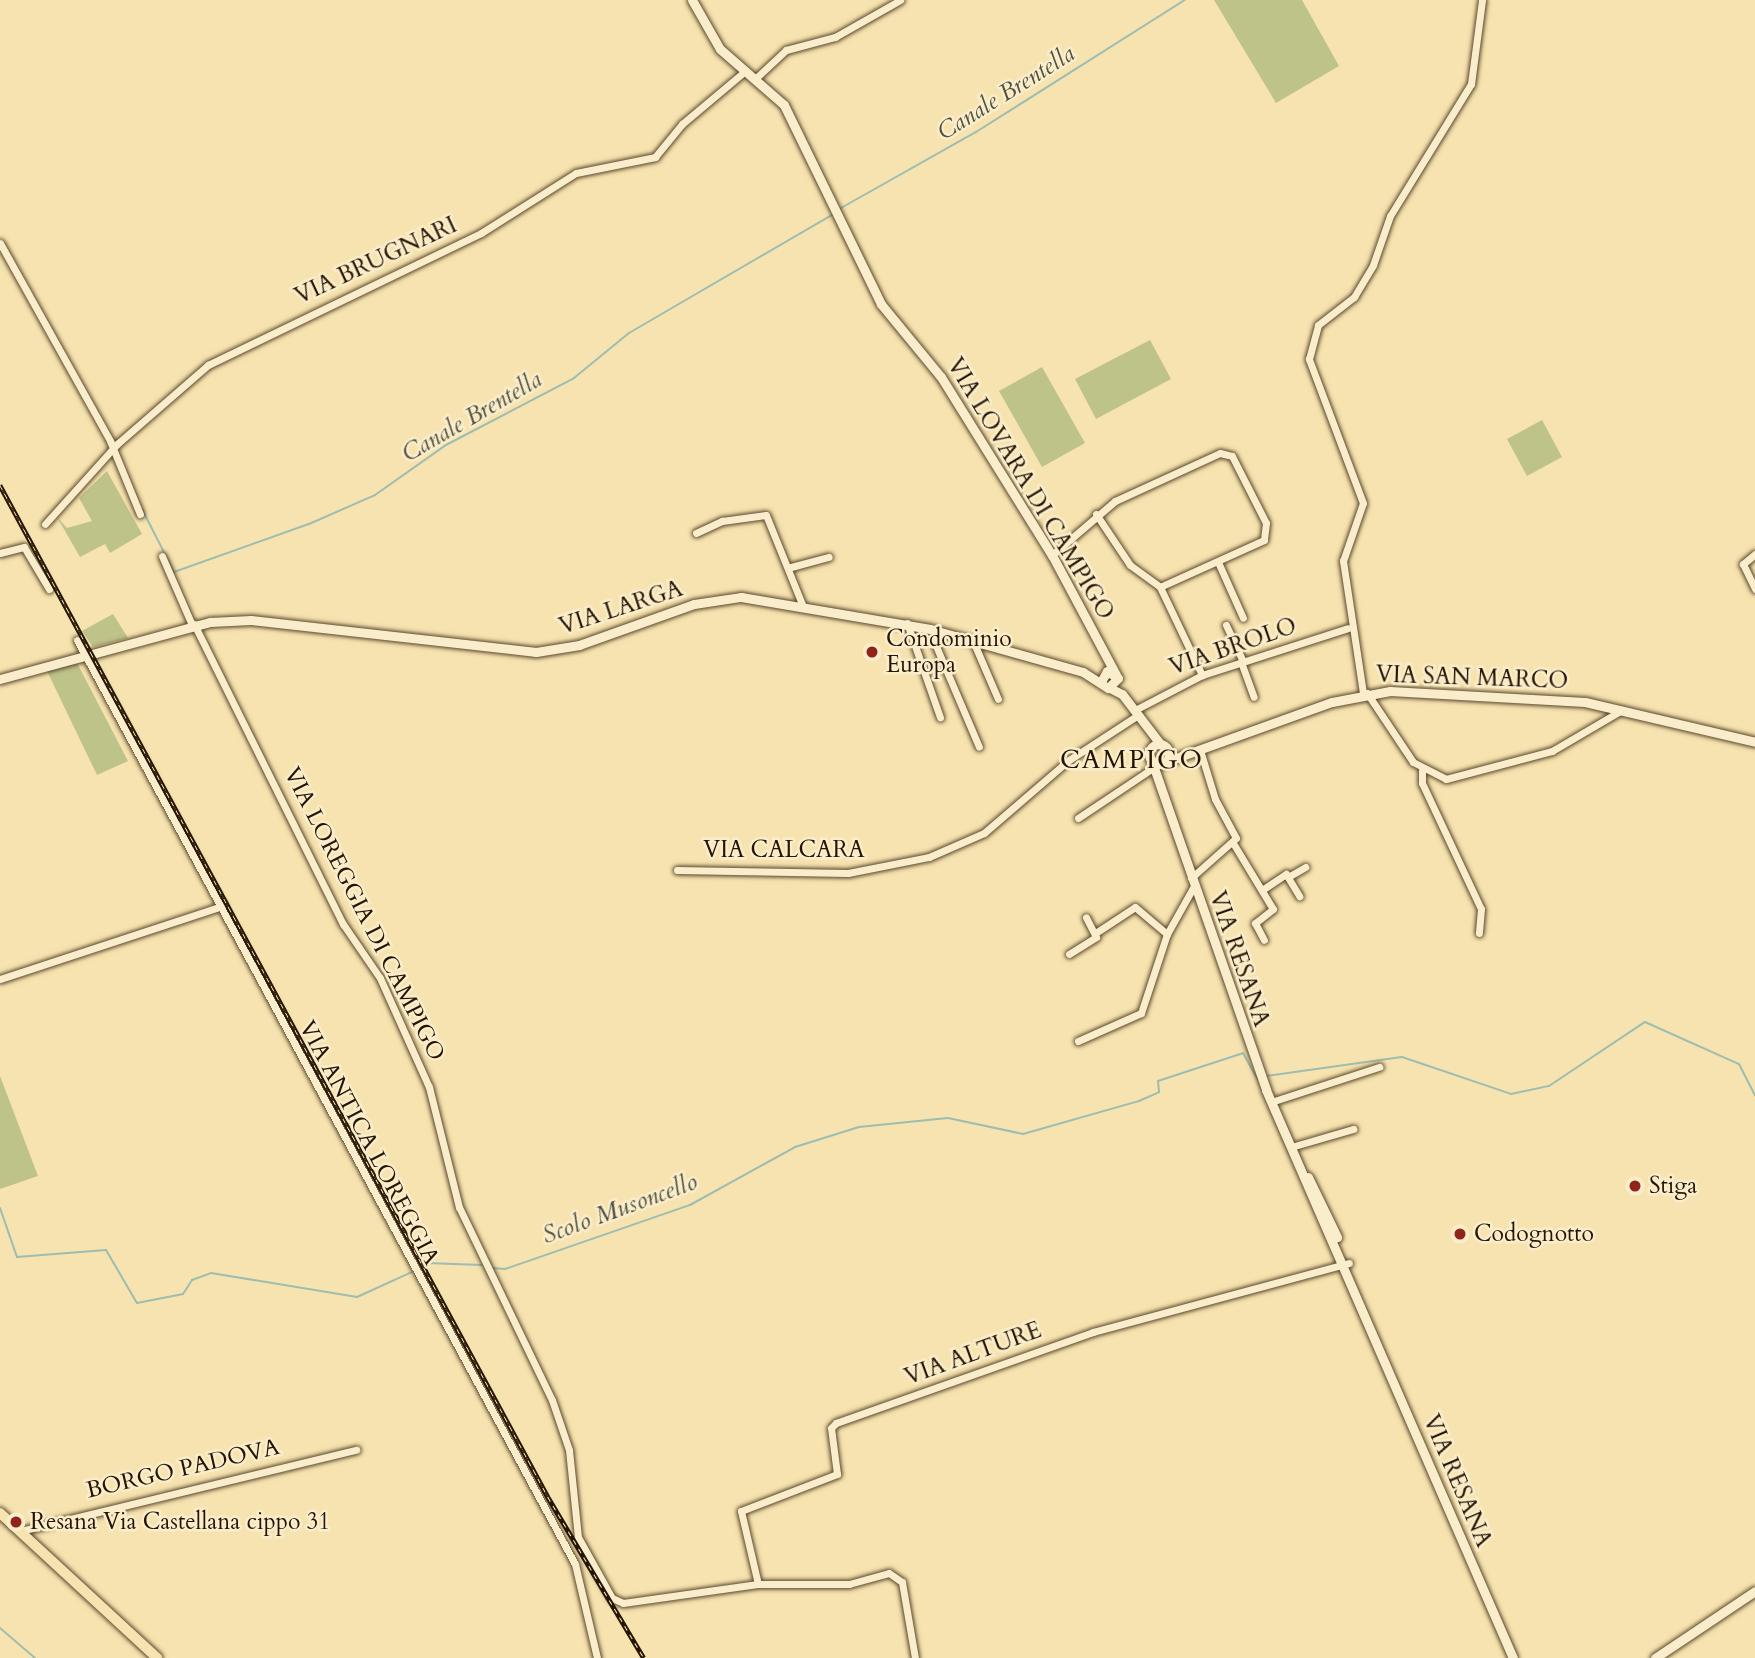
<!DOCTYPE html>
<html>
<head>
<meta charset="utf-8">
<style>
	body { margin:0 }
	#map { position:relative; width:1755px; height:1658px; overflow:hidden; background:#f7e3af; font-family:Cardo,serif }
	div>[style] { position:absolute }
	.green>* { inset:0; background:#bec38a }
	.stream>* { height:2px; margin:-1px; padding:0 1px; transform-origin:1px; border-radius:1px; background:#9ebdb1 }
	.roads { filter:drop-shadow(0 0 2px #5a482d) drop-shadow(0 0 2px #5a482d) }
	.minor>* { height:7px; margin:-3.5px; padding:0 3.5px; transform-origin:3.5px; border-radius:3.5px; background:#faedcb }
	.tertiary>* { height:9px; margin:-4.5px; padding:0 4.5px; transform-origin:4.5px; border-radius:4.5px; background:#faedcb }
	.tertiary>.ring { margin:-4.5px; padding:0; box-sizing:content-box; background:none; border:9px solid #faedcb; border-radius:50% }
	.primary>* { height:10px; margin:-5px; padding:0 5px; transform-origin:5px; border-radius:5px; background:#f7e3af }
	.rail>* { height:4.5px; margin-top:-2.25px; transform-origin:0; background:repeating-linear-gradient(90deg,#faedcb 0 5px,#261502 0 10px); box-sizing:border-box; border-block:2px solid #261502 }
	.dots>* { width:19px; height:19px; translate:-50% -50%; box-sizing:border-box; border:4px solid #faedcb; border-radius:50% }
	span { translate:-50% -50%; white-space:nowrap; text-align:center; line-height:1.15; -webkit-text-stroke:5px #faedcb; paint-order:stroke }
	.street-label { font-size:23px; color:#261502 }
	.poi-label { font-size:23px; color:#261502 }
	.left { translate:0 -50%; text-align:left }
	.water-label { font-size:24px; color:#50503f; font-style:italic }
	.quarter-label { font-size:26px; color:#261502; letter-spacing:2px }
</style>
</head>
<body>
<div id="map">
	<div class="green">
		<i style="clip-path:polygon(1214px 0,1302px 0,1339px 66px,1276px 103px)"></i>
		<i style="clip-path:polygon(1150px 340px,1171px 379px,1096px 419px,1075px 379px)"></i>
		<i style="clip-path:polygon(1042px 367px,1085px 443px,1042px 467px,999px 391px)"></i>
		<i style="clip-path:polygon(1542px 420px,1562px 457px,1527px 476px,1507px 439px)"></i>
		<i style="clip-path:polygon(107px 471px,142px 534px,110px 553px,105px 544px,80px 557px,57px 517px,67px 528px,92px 521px,79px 498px)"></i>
		<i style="clip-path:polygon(113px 614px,128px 638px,93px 647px,82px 631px)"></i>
		<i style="clip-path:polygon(76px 661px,128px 761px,97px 775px,46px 669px)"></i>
		<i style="clip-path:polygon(0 1076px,38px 1176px,0 1189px)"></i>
	</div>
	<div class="stream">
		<i style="left:841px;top:208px;width:155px;rotate:-29.4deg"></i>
		<i style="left:976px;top:132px;width:247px;rotate:-32.3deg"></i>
		<i style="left:142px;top:509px;width:71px;rotate:63.1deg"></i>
		<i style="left:174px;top:572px;width:143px;rotate:-19.6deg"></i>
		<i style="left:309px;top:524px;width:72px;rotate:-23.7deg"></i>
		<i style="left:375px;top:495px;width:87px;rotate:-35.2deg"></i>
		<i style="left:446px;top:445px;width:144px;rotate:-27.6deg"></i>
		<i style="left:574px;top:378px;width:71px;rotate:-39.3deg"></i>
		<i style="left:629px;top:333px;width:235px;rotate:-30.2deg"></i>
		<i style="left:1266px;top:1076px;width:137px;rotate:-8deg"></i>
		<i style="left:1402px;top:1057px;width:115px;rotate:18.7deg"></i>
		<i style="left:1511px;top:1094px;width:39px;rotate:-12deg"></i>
		<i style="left:1549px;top:1086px;width:115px;rotate:-33.7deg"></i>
		<i style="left:1645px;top:1022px;width:103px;rotate:24.1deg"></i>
		<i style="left:1739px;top:1064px;width:35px;rotate:63deg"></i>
		<i style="left:0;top:1208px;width:52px;rotate:70.9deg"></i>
		<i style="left:17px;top:1257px;width:89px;rotate:-4.5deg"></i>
		<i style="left:106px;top:1250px;width:61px;rotate:59.7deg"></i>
		<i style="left:137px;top:1303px;width:47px;rotate:-11.1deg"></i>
		<i style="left:183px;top:1294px;width:17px;rotate:-57deg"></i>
		<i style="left:192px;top:1280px;width:20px;rotate:-20deg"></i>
		<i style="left:211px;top:1273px;width:148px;rotate:9.3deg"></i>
		<i style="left:357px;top:1297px;width:60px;rotate:-24.4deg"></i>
		<i style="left:426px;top:1263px;width:56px;rotate:2deg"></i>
		<i style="left:492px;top:1268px;width:13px;rotate:4deg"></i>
		<i style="left:505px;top:1269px;width:196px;rotate:-19.1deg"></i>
		<i style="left:690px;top:1205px;width:120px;rotate:-28.9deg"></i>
		<i style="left:795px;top:1147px;width:67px;rotate:-17.4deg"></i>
		<i style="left:859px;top:1127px;width:89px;rotate:-5.8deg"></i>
		<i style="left:948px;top:1118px;width:77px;rotate:12deg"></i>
		<i style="left:1023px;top:1134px;width:121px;rotate:-15.9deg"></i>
		<i style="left:1139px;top:1101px;width:22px;rotate:-24deg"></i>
		<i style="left:1159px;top:1092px;width:11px;rotate:-95deg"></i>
		<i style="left:1158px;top:1081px;width:89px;rotate:-18.2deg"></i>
		<i style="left:1243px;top:1053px;width:29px;rotate:61deg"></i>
		<i style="left:0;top:1628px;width:46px;rotate:40.6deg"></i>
	</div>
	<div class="roads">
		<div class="minor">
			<i style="left:756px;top:78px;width:41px;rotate:-43deg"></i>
			<i style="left:786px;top:50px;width:51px;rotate:-14.9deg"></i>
			<i style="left:835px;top:37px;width:75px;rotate:-29.6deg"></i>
			<i style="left:0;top:243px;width:227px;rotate:60.9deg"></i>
			<i style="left:110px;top:441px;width:79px;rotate:67.7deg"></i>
			<i style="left:1096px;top:514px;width:61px;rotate:56.3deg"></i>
			<i style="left:1130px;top:565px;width:37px;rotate:36deg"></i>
			<i style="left:1160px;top:587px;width:98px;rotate:64.5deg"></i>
			<i style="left:45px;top:524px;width:108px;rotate:-48deg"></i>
			<i style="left:117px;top:444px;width:121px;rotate:-41deg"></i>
			<i style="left:208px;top:365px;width:303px;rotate:-25.8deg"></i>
			<i style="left:481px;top:233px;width:112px;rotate:-32.3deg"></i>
			<i style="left:576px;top:173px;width:81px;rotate:-11.4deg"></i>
			<i style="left:655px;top:157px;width:43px;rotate:-50.7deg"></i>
			<i style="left:682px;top:124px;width:81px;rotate:-40deg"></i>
			<i style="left:696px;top:533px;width:29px;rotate:-25deg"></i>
			<i style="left:722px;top:521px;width:44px;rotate:-7.8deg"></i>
			<i style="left:766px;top:515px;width:96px;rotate:68deg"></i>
			<i style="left:0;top:553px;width:25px;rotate:-14deg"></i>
			<i style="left:24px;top:547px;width:49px;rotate:59.2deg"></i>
			<i style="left:1755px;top:554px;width:16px;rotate:140deg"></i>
			<i style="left:1743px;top:564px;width:28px;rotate:64deg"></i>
			<i style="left:1052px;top:555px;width:83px;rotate:-40.6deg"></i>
			<i style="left:1115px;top:501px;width:115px;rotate:-24.6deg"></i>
			<i style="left:1220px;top:453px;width:12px;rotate:14deg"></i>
			<i style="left:1232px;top:456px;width:75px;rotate:63.1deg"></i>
			<i style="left:1266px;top:523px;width:17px;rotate:97deg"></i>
			<i style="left:1264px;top:540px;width:114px;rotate:155.7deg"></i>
			<i style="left:162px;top:556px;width:75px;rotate:66.5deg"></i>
			<i style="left:1218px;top:562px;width:61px;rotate:65.9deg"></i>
			<i style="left:791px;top:567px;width:39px;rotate:-15deg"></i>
			<i style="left:907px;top:623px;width:100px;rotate:70.7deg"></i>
			<i style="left:194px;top:624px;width:335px;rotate:63.6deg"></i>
			<i style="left:343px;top:924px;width:65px;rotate:55.6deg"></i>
			<i style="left:380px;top:978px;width:120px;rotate:65.8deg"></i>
			<i style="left:429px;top:1087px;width:124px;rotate:76deg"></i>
			<i style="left:459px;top:1207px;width:214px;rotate:64.3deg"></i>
			<i style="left:552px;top:1400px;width:53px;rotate:71.2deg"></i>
			<i style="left:569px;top:1450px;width:87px;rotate:84.1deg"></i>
			<i style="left:578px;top:1537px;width:70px;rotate:60.9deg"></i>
			<i style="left:612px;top:1598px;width:12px;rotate:24deg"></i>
			<i style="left:623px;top:1603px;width:136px;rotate:-8deg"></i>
			<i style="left:758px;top:1584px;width:91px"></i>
			<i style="left:849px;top:1584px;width:41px;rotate:-15.4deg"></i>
			<i style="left:889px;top:1573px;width:16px;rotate:35deg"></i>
			<i style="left:902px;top:1582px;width:77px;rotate:80.3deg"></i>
			<i style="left:1226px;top:625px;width:40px;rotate:65deg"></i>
			<i style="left:935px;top:630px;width:9px;rotate:103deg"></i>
			<i style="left:933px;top:639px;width:117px;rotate:66.9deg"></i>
			<i style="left:77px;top:640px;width:1050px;rotate:61.68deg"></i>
			<i style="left:575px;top:1564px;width:97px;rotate:76.8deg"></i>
			<i style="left:973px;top:641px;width:63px;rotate:66.7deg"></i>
			<i style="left:1241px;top:662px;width:37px;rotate:70deg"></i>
			<i style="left:1363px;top:693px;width:134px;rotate:-98.6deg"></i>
			<i style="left:1343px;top:561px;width:61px;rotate:-71deg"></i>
			<i style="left:1363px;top:503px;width:154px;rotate:-110.6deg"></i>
			<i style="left:1309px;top:359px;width:35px;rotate:-75deg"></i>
			<i style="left:1318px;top:325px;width:46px;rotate:-37.9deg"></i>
			<i style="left:1354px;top:297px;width:37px;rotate:-59deg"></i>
			<i style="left:1373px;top:265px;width:52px;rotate:-70.9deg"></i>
			<i style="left:1390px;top:216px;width:155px;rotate:-58.5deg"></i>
			<i style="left:1471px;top:84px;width:85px;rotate:-82.5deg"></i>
			<i style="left:1367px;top:693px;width:83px;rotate:56.3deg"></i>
			<i style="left:1413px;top:762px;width:37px;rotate:27deg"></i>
			<i style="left:1446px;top:779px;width:110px;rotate:-14.8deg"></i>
			<i style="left:1552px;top:751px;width:81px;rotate:-30.4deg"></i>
			<i style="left:1135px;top:710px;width:76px;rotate:-27.6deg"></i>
			<i style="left:1202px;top:675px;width:153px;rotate:-17.8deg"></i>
			<i style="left:1422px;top:770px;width:13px;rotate:90deg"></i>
			<i style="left:1422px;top:783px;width:139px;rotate:64.9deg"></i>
			<i style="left:1481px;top:909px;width:24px;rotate:95deg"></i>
			<i style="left:1078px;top:818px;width:97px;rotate:-33.7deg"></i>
			<i style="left:1233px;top:843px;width:77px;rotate:58.8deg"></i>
			<i style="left:1273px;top:909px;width:23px;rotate:142deg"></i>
			<i style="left:1255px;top:923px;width:19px;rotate:62deg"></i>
			<i style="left:677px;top:870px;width:171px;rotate:1deg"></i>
			<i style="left:848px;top:873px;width:83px;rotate:-11.2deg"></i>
			<i style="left:929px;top:857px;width:60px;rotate:-23.6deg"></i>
			<i style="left:984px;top:833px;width:112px;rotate:-40.7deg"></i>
			<i style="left:1069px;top:760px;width:82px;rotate:-33.1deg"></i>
			<i style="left:1288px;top:877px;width:20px;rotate:-30deg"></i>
			<i style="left:1191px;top:878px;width:60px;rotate:-41.6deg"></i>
			<i style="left:1236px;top:838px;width:44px;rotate:-118.3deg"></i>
			<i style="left:1215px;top:799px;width:51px;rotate:-107deg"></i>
			<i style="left:1262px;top:890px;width:29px;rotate:-34deg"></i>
			<i style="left:1286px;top:874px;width:26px;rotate:59deg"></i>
			<i style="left:1097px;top:932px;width:45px;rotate:-33.3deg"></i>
			<i style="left:1135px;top:907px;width:42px;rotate:40.2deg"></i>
			<i style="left:1167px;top:934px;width:55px;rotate:-60.6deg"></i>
			<i style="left:1069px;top:954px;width:32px;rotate:-32deg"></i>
			<i style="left:1096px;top:937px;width:22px;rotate:-117deg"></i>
			<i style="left:0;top:979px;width:234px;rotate:-18.2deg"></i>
			<i style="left:1078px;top:1041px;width:69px;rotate:-24deg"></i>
			<i style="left:1141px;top:1013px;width:83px;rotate:-71.8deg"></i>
			<i style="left:1271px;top:1102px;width:114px;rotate:-18deg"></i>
			<i style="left:1291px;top:1147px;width:65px;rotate:-16.2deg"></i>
			<i style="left:20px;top:1531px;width:346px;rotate:-13.6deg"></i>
			<i style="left:758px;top:1584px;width:75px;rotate:-103.1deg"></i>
			<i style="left:741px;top:1511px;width:103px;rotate:-21.1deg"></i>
			<i style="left:837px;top:1474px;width:46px;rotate:-97.4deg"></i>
			<i style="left:831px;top:1428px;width:7px;rotate:-45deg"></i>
			<i style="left:836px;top:1423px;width:273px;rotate:-19.5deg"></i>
			<i style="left:1093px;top:1332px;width:265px;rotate:-15.1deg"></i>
		</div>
		<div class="tertiary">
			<i style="left:692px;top:0;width:56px;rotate:60.3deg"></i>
			<i style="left:720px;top:49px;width:85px;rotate:41.2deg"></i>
			<i style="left:784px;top:105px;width:221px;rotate:64deg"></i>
			<i style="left:881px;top:304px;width:94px;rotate:50.6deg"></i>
			<i style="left:941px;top:377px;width:210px;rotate:58.1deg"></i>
			<i style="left:1052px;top:555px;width:136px;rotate:61.9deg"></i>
			<i style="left:0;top:679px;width:218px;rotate:-15.2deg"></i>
			<i style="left:210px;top:622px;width:41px;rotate:-2.8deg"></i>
			<i style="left:251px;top:620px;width:287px;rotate:6.4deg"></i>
			<i style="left:536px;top:652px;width:44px;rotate:-9.2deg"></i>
			<i style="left:579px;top:645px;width:122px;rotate:-19.6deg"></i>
			<i style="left:694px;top:604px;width:48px;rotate:-8.5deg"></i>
			<i style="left:741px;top:597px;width:192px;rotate:9.6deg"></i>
			<i style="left:930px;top:629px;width:159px;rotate:15.7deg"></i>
			<i style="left:1083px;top:672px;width:30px;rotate:33deg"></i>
			<i style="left:1108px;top:688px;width:14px;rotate:-45deg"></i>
			<i style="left:1118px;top:678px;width:13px;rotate:-148deg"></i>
			<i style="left:1107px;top:671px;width:13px;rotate:119deg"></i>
			<i style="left:1110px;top:688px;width:13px;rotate:27deg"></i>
			<i style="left:1122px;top:694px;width:64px;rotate:52.6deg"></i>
			<i class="ring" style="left:1149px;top:744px;width:11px;height:11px"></i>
			<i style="left:1151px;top:759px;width:350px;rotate:70.8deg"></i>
			<i style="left:1266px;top:1090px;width:619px;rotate:66.5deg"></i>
			<i style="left:1165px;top:762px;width:177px;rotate:-19.8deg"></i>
			<i style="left:1332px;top:702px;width:59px;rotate:-10.7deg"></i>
			<i style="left:1390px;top:691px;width:195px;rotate:3.2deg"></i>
			<i style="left:1585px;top:702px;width:175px;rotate:13.2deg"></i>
			<i style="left:1308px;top:1177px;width:67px;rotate:64.2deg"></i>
			<i style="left:1655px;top:1658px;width:120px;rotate:-33.8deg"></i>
		</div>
		<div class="primary">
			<i style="left:0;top:1513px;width:214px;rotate:42.7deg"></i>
		</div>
	</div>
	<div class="rail">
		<i style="left:0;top:485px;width:1151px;rotate:61.56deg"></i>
		<i style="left:548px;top:1497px;width:187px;rotate:59.2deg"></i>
	</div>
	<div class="dots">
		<i style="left:872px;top:652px;background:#8f2418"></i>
		<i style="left:1635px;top:1186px;background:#8f2418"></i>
		<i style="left:1460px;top:1234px;background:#8f2418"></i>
		<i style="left:16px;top:1522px;background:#8f2418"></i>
	</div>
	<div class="street-label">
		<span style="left:376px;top:261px;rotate:-25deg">VIA BRUGNARI</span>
		<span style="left:1030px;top:489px;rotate:59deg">VIA LOVARA DI CAMPIGO</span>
		<span style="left:621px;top:608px;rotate:-18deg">VIA LARGA</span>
		<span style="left:1233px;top:647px;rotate:-19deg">VIA BROLO</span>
		<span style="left:1472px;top:678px;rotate:2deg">VIA SAN MARCO</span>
		<span style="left:784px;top:850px">VIA CALCARA</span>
		<span style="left:364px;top:914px;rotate:63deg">VIA LOREGGIA DI CAMPIGO</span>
		<span style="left:1239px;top:959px;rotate:71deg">VIA RESANA</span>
		<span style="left:369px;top:1143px;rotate:62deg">VIA ANTICA LOREGGIA</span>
		<span style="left:973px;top:1354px;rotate:-20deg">VIA ALTURE</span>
		<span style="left:183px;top:1469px;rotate:-13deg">BORGO PADOVA</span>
		<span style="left:1457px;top:1481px;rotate:67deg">VIA RESANA</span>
	</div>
	<div class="poi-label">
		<span class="left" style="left:886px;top:652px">Condominio<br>Europa</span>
		<span class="left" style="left:1649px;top:1186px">Stiga</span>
		<span class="left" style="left:1474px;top:1234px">Codognotto</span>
		<span class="left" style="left:30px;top:1522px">Resana Via Castellana cippo 31</span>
	</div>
	<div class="water-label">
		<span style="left:1006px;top:93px;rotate:-32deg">Canale Brentella</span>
		<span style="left:472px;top:417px;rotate:-30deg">Canale Brentella</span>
		<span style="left:620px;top:1209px;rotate:-20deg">Scolo Musoncello</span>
	</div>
	<div class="quarter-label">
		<span style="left:1132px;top:760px">CAMPIGO</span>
	</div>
</div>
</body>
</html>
